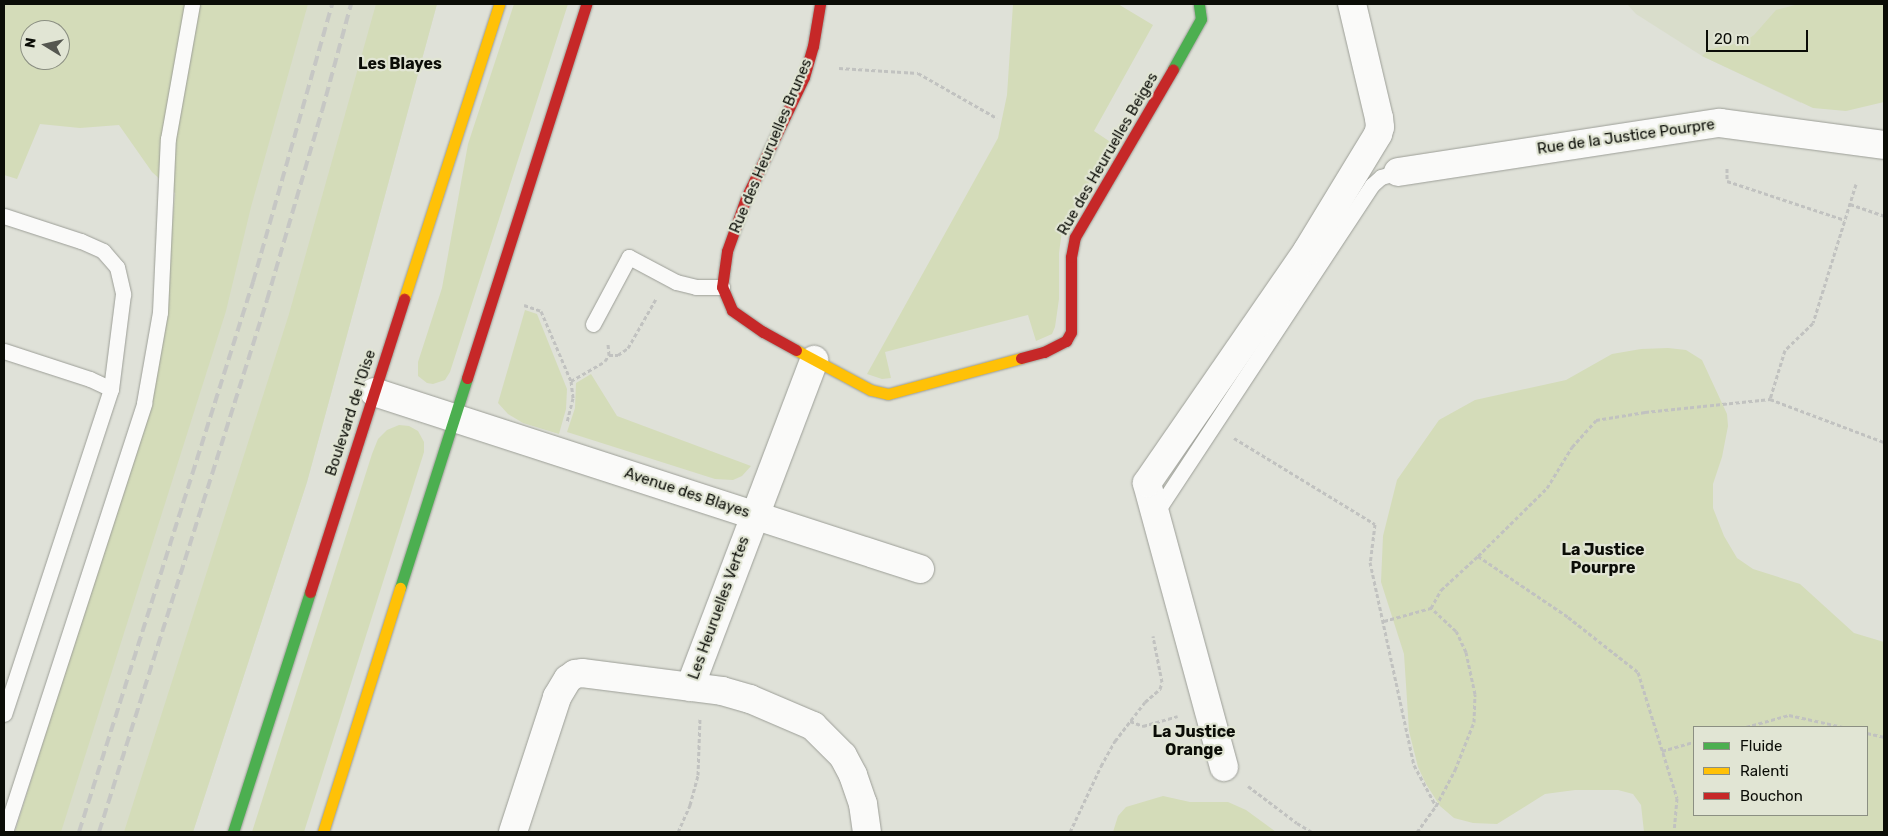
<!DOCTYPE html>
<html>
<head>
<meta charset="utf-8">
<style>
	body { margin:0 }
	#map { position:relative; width:1888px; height:836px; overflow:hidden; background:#dfe1d8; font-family:Rubik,sans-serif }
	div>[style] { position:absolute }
	.built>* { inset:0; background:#d9ddcb }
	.green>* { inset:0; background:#d4dcb9 }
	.path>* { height:3px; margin-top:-1.5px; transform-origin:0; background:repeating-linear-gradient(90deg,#c1c2c0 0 4px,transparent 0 6.5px) }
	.roads { filter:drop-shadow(0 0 1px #9c9e97) drop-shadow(0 0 1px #9c9e97) }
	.lane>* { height:15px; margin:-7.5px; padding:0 7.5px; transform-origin:7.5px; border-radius:7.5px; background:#fafaf9 }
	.street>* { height:28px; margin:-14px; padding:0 14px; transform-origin:14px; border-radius:14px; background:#fafaf9 }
	.fast>* { height:11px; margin:-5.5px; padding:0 5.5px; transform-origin:5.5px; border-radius:5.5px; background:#4caf50 }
	.slow>* { height:11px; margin:-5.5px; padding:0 5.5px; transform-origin:5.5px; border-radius:5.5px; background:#ffc107 }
	.jam>* { height:11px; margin:-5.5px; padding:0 5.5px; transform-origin:5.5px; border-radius:5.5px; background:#c62828 }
	.rail>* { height:4px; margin-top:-2px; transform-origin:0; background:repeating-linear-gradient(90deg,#c6c7c4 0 10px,transparent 0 15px) }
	span { translate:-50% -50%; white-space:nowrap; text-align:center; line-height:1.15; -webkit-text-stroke:4.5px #e1e5d4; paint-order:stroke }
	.street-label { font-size:15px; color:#0b0d07 }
	.neighbourhood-label { font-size:16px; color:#0b0d07; font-weight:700 }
	.frame { position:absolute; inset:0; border:5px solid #0b0d07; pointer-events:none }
	.legend { position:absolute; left:1693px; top:726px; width:175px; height:90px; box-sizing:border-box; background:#e1e5d4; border:1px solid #8b8f82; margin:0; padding:6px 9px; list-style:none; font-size:15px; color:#0b0d07 }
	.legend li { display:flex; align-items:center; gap:10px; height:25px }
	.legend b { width:25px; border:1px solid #8b8f82 }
	.north { position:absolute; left:20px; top:20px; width:50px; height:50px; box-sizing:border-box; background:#e1e5d4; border:1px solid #8b8f82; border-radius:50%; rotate:279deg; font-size:14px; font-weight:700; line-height:20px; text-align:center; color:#0b0d07 }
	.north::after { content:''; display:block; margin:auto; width:18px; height:22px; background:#555750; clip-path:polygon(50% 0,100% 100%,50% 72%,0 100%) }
	.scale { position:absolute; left:1706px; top:30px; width:102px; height:22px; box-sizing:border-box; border:2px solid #0b0d07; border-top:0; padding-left:6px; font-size:15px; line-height:18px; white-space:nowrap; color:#0b0d07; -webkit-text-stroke:4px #e1e5d4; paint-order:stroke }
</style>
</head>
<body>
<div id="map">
	<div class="built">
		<i style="clip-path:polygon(212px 4px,437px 4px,307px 482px,193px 832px,15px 832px,149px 404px)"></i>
		<i style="clip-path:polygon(1627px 4px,1808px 4px,1801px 103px,1702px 56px,1636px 14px)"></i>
	</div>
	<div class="green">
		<i style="clip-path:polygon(evenodd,4px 4px,308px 4px,251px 207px,226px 311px,61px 832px,15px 832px,149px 404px,164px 315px,175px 193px,152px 172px,119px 125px,80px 128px,40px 124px,17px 179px,4px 175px,4px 4px,30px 30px,60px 30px,60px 60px,30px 60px,30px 30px)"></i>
		<i style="clip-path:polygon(376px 4px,437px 4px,307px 482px,193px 832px,124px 832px,289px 314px)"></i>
		<i style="clip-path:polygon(514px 4px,568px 4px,450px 372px,445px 380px,433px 384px,427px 383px,418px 376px,418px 362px,442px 288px,468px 144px)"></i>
		<i style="clip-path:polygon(1013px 4px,1118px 4px,1153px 25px,1094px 131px,1112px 143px,1062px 231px,1059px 253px,1059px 299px,1055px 327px,1052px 334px,1036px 341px,1028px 315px,885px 352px,891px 378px,882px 379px,867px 374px,998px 138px,1007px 95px)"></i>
		<i style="clip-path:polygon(1799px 4px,1884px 4px,1884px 102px,1846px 111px,1813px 108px,1702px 56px,1710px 49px,1744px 42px,1754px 35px,1776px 10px)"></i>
		<i style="clip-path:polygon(525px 310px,537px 314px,567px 389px,566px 409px,559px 434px,523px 423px,508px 414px,498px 403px)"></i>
		<i style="clip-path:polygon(evenodd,1668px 348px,1686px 350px,1702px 360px,1727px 414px,1728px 426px,1722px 457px,1713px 484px,1713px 508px,1724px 536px,1737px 558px,1753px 569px,1800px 584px,1854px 633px,1884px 642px,1884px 832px,1644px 832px,1641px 805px,1633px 794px,1618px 790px,1575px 790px,1545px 794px,1497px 824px,1473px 823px,1454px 818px,1440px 806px,1426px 784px,1418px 767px,1409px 731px,1404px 654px,1381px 582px,1383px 536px,1397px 480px,1439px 420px,1475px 400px,1566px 380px,1612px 354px,1641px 349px,1668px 348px,1694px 727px,1867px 727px,1867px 815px,1694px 815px,1694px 727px)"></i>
		<i style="clip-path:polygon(591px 374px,617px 416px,751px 466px,742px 476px,733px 480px,715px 479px,567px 432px,575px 408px,576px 383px)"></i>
		<i style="clip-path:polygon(399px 425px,409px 426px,418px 431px,424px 442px,424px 452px,304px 832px,252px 832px,372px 454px,378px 439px,387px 430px)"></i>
		<i style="clip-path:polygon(1163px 796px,1190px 802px,1228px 802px,1246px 810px,1276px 832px,1113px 832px,1118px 816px,1126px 807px)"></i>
	</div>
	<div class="path">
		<i style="left:839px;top:68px;width:79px;rotate:3.6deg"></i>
		<i style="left:918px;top:73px;width:91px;rotate:29.7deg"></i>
		<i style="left:1727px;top:168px;width:13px;rotate:90deg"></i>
		<i style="left:1727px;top:181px;width:124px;rotate:18.3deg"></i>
		<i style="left:1856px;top:184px;width:145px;rotate:107.2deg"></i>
		<i style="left:1813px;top:323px;width:39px;rotate:136deg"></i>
		<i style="left:1785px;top:350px;width:51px;rotate:107deg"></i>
		<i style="left:1770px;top:399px;width:122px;rotate:20.7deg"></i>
		<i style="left:1850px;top:204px;width:36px;rotate:19deg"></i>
		<i style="left:524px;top:305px;width:18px;rotate:19deg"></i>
		<i style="left:541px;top:311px;width:76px;rotate:66.8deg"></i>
		<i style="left:571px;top:381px;width:17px;rotate:83deg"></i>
		<i style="left:573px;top:398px;width:25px;rotate:104deg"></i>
		<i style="left:609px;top:355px;width:9px"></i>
		<i style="left:618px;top:355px;width:12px;rotate:-35deg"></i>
		<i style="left:628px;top:348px;width:56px;rotate:-60.3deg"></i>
		<i style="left:571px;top:381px;width:39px;rotate:-30deg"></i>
		<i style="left:605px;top:361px;width:7px;rotate:-56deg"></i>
		<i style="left:609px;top:355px;width:12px;rotate:-95deg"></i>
		<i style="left:1234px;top:438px;width:165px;rotate:31.4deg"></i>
		<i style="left:1375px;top:524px;width:38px;rotate:97deg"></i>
		<i style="left:1370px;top:562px;width:208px;rotate:77.8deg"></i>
		<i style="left:1414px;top:765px;width:47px;rotate:61.8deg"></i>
		<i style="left:1478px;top:556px;width:97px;rotate:-44.6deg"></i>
		<i style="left:1547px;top:488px;width:48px;rotate:-58.6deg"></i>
		<i style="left:1572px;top:447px;width:36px;rotate:-48deg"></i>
		<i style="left:1596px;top:420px;width:50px;rotate:-9.3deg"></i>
		<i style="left:1645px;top:412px;width:126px;rotate:-5.9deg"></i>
		<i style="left:1384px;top:621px;width:49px;rotate:-15.5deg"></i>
		<i style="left:1130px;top:721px;width:14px;rotate:21deg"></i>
		<i style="left:1143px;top:726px;width:36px;rotate:-16deg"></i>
		<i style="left:1746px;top:727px;width:45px;rotate:-15.6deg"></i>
		<i style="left:1789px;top:715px;width:55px;rotate:12.5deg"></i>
		<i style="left:1867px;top:733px;width:17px;rotate:13deg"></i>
		<i style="left:1662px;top:751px;width:33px;rotate:-16deg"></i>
		<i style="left:1248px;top:786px;width:61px;rotate:37.1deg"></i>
		<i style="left:1297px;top:823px;width:17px;rotate:31deg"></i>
		<i style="left:678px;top:832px;width:30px;rotate:-66deg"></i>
		<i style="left:690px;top:805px;width:31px;rotate:-75deg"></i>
		<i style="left:698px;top:775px;width:56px;rotate:-88deg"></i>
		<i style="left:1070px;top:832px;width:73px;rotate:-64.8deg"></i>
		<i style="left:1101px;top:766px;width:29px;rotate:-61deg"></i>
		<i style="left:1115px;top:741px;width:49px;rotate:-52.4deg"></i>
		<i style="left:1145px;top:702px;width:20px;rotate:-41deg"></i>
		<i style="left:1160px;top:689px;width:7px;rotate:-74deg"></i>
		<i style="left:1162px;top:682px;width:47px;rotate:-101.1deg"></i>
		<i style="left:1417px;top:832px;width:32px;rotate:-54deg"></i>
		<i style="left:1436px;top:806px;width:41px;rotate:-62.2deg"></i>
		<i style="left:1455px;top:770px;width:52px;rotate:-68.4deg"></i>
		<i style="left:1474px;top:722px;width:28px;rotate:-88deg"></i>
		<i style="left:1475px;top:694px;width:43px;rotate:-102.1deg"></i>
		<i style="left:1466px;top:652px;width:23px;rotate:-115deg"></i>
		<i style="left:1456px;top:631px;width:34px;rotate:-137deg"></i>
		<i style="left:1431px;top:608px;width:21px;rotate:-61deg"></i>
		<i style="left:1441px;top:590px;width:50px;rotate:-42.6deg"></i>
		<i style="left:1478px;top:556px;width:109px;rotate:34.1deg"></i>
		<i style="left:1568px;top:617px;width:89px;rotate:38.2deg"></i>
		<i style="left:1638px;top:672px;width:132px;rotate:72.8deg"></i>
		<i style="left:1677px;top:798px;width:34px;rotate:95deg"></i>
	</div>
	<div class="roads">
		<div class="lane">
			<i style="left:4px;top:216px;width:81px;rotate:18deg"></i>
			<i style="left:81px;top:241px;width:24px;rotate:24deg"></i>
			<i style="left:103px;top:251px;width:21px;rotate:49deg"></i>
			<i style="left:117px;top:267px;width:28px;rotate:77deg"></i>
			<i style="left:123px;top:294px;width:96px;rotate:97.2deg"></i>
			<i style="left:111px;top:389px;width:342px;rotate:108.2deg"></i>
			<i style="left:593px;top:324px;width:76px;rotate:-61.8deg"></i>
			<i style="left:629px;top:257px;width:53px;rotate:28deg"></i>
			<i style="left:676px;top:282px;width:21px;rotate:14deg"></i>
			<i style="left:696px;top:287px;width:26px"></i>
			<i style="left:4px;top:351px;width:90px;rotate:18deg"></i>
			<i style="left:90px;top:379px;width:23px;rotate:25deg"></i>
			<i style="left:1155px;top:514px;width:394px;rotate:-56.6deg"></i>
			<i style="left:1372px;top:185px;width:12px;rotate:-42deg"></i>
			<i style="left:1381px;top:177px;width:18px;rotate:-16deg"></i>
			<i style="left:5px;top:832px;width:451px;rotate:-72deg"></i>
			<i style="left:144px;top:403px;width:92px;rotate:-80deg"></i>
			<i style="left:160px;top:312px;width:173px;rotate:-87.4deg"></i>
			<i style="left:168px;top:139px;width:137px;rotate:-79.9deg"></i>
		</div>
		<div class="street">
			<i style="left:1398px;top:172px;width:326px;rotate:-8.7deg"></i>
			<i style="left:1720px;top:123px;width:165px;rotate:7.6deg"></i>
			<i style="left:374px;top:392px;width:574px;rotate:17.96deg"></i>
			<i style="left:690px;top:687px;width:350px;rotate:-69.2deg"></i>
			<i style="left:1224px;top:767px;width:294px;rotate:-105.2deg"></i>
			<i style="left:1147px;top:483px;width:282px;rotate:-55.4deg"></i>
			<i style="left:1307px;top:251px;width:137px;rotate:-58.7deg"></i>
			<i style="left:1378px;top:134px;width:7px;rotate:-74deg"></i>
			<i style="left:1380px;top:127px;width:9px;rotate:-96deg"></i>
			<i style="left:1379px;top:118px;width:117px;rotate:-103.3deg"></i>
			<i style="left:513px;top:832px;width:142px;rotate:-71.9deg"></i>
			<i style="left:557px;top:697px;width:21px;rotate:-59deg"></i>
			<i style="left:568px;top:679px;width:9px;rotate:-36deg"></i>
			<i style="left:575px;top:674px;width:7px;rotate:-8deg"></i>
			<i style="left:582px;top:673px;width:141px;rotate:7.3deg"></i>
			<i style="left:722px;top:691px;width:29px;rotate:16deg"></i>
			<i style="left:750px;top:699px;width:69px;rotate:23.2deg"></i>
			<i style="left:813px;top:726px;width:42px;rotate:45deg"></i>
			<i style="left:843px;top:756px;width:21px;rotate:62deg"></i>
			<i style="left:853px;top:775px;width:31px;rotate:71deg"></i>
			<i style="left:863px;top:804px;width:28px;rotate:82deg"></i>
		</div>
		<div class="fast">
			<i style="left:1173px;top:69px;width:57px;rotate:-60.8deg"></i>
			<i style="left:1201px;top:19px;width:15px;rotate:-98deg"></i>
			<i style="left:400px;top:588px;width:220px;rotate:-72.3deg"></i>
			<i style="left:233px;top:832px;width:252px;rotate:-72.2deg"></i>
		</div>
		<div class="slow">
			<i style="left:404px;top:299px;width:310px;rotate:-72.1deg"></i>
			<i style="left:796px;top:350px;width:85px;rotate:28.1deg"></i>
			<i style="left:871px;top:390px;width:17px;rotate:13deg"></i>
			<i style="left:888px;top:394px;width:138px;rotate:-15.1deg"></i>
			<i style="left:323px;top:832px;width:256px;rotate:-72.5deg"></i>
		</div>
		<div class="jam">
			<i style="left:796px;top:350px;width:38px;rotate:-151deg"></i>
			<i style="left:763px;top:332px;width:38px;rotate:-145deg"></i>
			<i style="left:732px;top:310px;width:25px;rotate:-113deg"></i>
			<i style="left:722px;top:287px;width:36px;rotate:-82deg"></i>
			<i style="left:727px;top:251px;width:56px;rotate:-70.3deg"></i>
			<i style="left:746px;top:198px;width:134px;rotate:-64.4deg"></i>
			<i style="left:804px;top:77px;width:32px;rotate:-74deg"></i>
			<i style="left:813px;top:46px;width:43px;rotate:-80.5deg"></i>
			<i style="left:1021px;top:358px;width:24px;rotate:-15deg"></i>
			<i style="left:1044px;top:352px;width:25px;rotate:-27deg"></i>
			<i style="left:1066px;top:341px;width:10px;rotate:-61deg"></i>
			<i style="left:1071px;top:332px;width:75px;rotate:-90deg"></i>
			<i style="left:1071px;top:257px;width:20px;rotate:-79deg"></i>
			<i style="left:1075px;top:237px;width:194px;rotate:-59.7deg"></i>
			<i style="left:467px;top:378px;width:392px;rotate:-72.3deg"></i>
			<i style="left:310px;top:592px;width:308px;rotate:-72.2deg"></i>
		</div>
	</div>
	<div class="rail">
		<i style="left:79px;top:832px;width:577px;rotate:-72.44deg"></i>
		<i style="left:253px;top:282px;width:289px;rotate:-74.1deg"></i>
		<i style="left:99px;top:832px;width:558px;rotate:-72.47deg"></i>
		<i style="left:267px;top:300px;width:197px;rotate:-73.8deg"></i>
		<i style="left:322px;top:111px;width:111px;rotate:-74.8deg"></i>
	</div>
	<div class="street-label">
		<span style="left:1626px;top:137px;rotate:-8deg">Rue de la Justice Pourpre</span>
		<span style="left:771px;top:146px;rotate:-67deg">Rue des Heuruelles Brunes</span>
		<span style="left:1108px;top:154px;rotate:-60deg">Rue des Heuruelles Beiges</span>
		<span style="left:351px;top:413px;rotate:-72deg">Boulevard de l'Oise</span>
		<span style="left:687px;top:493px;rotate:18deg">Avenue des Blayes</span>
		<span style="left:719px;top:608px;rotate:-70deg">Les Heuruelles Vertes</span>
	</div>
	<div class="neighbourhood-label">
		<span style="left:400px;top:64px">Les Blayes</span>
		<span style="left:1603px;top:559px">La Justice<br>Pourpre</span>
		<span style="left:1194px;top:741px">La Justice<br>Orange</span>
	</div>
	<div class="frame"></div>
	<ul class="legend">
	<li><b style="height:6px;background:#4caf50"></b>Fluide</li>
	<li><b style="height:6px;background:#ffc107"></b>Ralenti</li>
	<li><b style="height:6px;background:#c62828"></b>Bouchon</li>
	</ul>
	<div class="north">N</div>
	<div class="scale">20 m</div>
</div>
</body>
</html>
